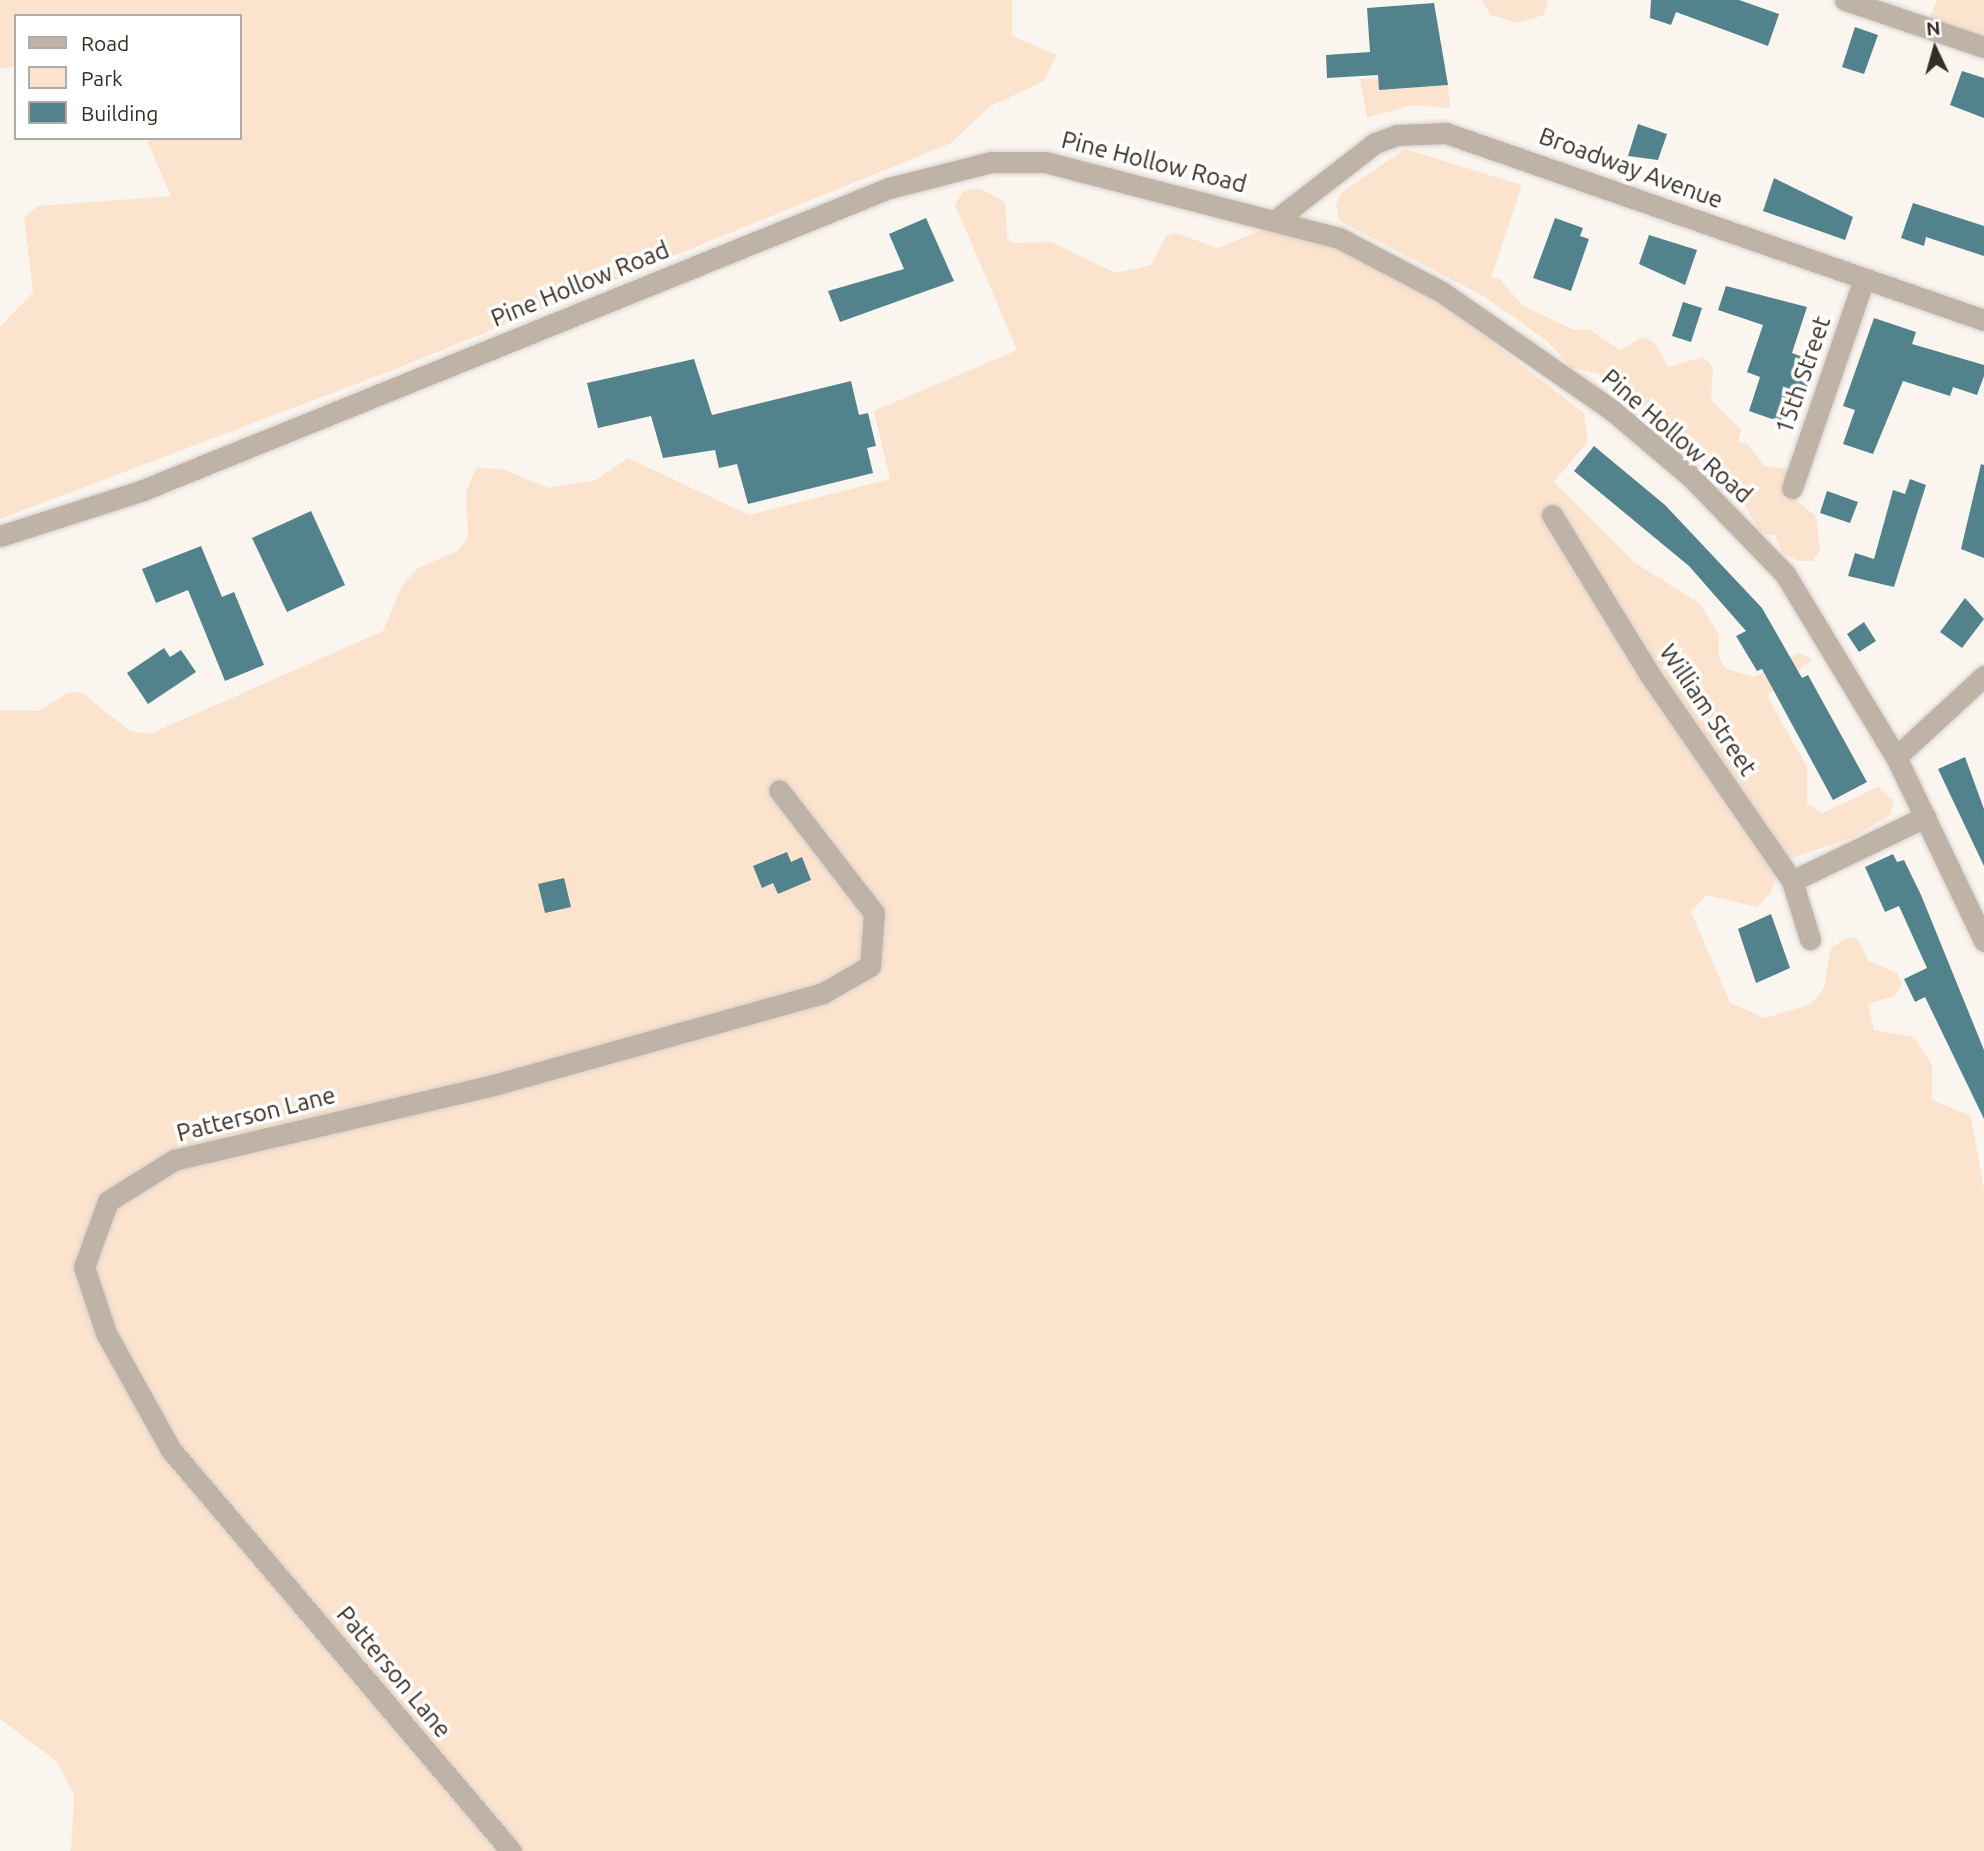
<!DOCTYPE html>
<html>
<head>
<meta charset="utf-8">
<style>
	body { margin:0 }
	#map { position:relative; width:1984px; height:1851px; overflow:hidden; background:#fbf5f0; font-family:Ubuntu,sans-serif }
	div>[style] { position:absolute }
	.green>* { inset:0; background:#fce3ce }
	.building>* { inset:0; background:#52838c }
	.roads { filter:drop-shadow(0 0 2px #d8d1cb) drop-shadow(0 0 2px #d8d1cb) }
	.minor>* { height:21px; margin:-10.5px; padding:0 10.5px; transform-origin:10.5px; border-radius:10.5px; background:#bfb2a7 }
	span { translate:-50% -50%; white-space:nowrap; text-align:center; line-height:1.15; -webkit-text-stroke:7px #fff; paint-order:stroke }
	.street-label { font-size:24px; color:#382d23 }
	.legend { position:absolute; left:14px; top:14px; width:228px; height:126px; box-sizing:border-box; background:#fff; border:2px solid #afaba7; margin:0; padding:9px 12px; list-style:none; font-size:21px; color:#382d23 }
	.legend li { display:flex; align-items:center; gap:14px; height:35px }
	.legend b { width:35px; border:2px solid #afaba7 }
	.north { position:absolute; left:1900px; top:14px; width:70px; height:70px; -webkit-text-stroke:5px #fff; paint-order:stroke; rotate:355deg; font-size:19px; font-weight:700; line-height:28px; text-align:center; color:#382d23 }
	.north::after { content:''; display:block; margin:auto; width:24px; height:32px; background:#382d23; clip-path:polygon(50% 0,100% 100%,50% 72%,0 100%) }
</style>
</head>
<body>
<div id="map">
	<div class="green">
		<i style="clip-path:polygon(0 0,1012px 0,1012px 36px,1057px 55px,1044px 81px,989px 107px,951px 143px,393px 370px,0 519px,0 327px,33px 292px,24px 218px,38px 206px,171px 196px,146px 138px,240px 138px,240px 16px,16px 16px,16px 67px,0 68px)"></i>
		<i style="clip-path:polygon(1482px 0,1548px 0,1544px 15px,1518px 23px,1490px 15px)"></i>
		<i style="clip-path:polygon(1937px 0,1984px 0,1984px 45px,1927px 25px)"></i>
		<i style="clip-path:polygon(1378px 78px,1380px 90px,1448px 85px,1450px 108px,1412px 105px,1367px 118px,1360px 79px)"></i>
		<i style="clip-path:polygon(1405px 149px,1522px 185px,1491px 278px,1500px 279px,1522px 305px,1574px 330px,1589px 329px,1620px 350px,1643px 337px,1654px 342px,1668px 367px,1703px 357px,1713px 367px,1711px 400px,1741px 430px,1738px 442px,1748px 444px,1764px 466px,1787px 469px,1790px 496px,1816px 516px,1820px 551px,1812px 561px,1798px 561px,1782px 552px,1775px 536px,1761px 533px,1729px 479px,1706px 466px,1670px 420px,1639px 407px,1597px 373px,1572px 368px,1547px 341px,1485px 297px,1340px 221px,1336px 205px,1342px 192px)"></i>
		<i style="clip-path:polygon(979px 188px,1005px 202px,1007px 237px,1014px 243px,1051px 242px,1116px 273px,1151px 265px,1166px 236px,1176px 233px,1218px 248px,1281px 222px,1391px 265px,1584px 413px,1588px 441px,1554px 482px,1634px 562px,1700px 604px,1719px 635px,1719px 658px,1726px 669px,1755px 677px,1799px 653px,1812px 659px,1767px 696px,1807px 767px,1807px 804px,1823px 813px,1878px 787px,1894px 801px,1890px 815px,1852px 838px,1782px 861px,1771px 892px,1757px 907px,1707px 895px,1691px 912px,1730px 1003px,1765px 1018px,1811px 1004px,1824px 988px,1831px 948px,1849px 937px,1858px 939px,1869px 961px,1897px 973px,1902px 984px,1895px 996px,1868px 1004px,1874px 1030px,1914px 1037px,1932px 1065px,1932px 1100px,1971px 1116px,1984px 1190px,1984px 1851px,71px 1851px,74px 1794px,56px 1761px,0 1719px,0 710px,39px 711px,67px 693px,81px 692px,130px 731px,150px 734px,383px 631px,402px 586px,418px 568px,457px 551px,468px 537px,466px 493px,476px 468px,502px 469px,549px 488px,596px 480px,628px 458px,749px 515px,890px 479px,874px 411px,1017px 350px,955px 205px,963px 191px)"></i>
	</div>
	<div class="building">
		<i style="clip-path:polygon(1651px 0,1739px 0,1779px 14px,1768px 46px,1676px 12px,1671px 25px,1650px 18px)"></i>
		<i style="clip-path:polygon(1434px 3px,1448px 85px,1379px 90px,1378px 75px,1327px 78px,1326px 55px,1370px 52px,1367px 8px)"></i>
		<i style="clip-path:polygon(1855px 27px,1878px 35px,1864px 74px,1842px 67px)"></i>
		<i style="clip-path:polygon(1962px 71px,1984px 78px,1984px 118px,1950px 105px)"></i>
		<i style="clip-path:polygon(1638px 124px,1667px 134px,1658px 160px,1628px 156px)"></i>
		<i style="clip-path:polygon(1774px 178px,1853px 217px,1845px 240px,1763px 211px)"></i>
		<i style="clip-path:polygon(1913px 203px,1984px 226px,1984px 256px,1926px 237px,1924px 246px,1901px 238px)"></i>
		<i style="clip-path:polygon(926px 218px,954px 281px,840px 322px,828px 291px,904px 269px,889px 234px)"></i>
		<i style="clip-path:polygon(1555px 218px,1583px 228px,1580px 236px,1589px 239px,1571px 291px,1533px 278px)"></i>
		<i style="clip-path:polygon(1649px 235px,1697px 250px,1685px 285px,1639px 264px)"></i>
		<i style="clip-path:polygon(1726px 286px,1807px 307px,1792px 353px,1816px 362px,1805px 394px,1792px 389px,1781px 422px,1749px 411px,1760px 377px,1747px 372px,1763px 325px,1718px 310px)"></i>
		<i style="clip-path:polygon(1683px 302px,1702px 308px,1691px 342px,1672px 336px)"></i>
		<i style="clip-path:polygon(1874px 318px,1916px 332px,1912px 344px,1984px 365px,1984px 376px,1977px 395px,1953px 387px,1950px 396px,1903px 381px,1873px 454px,1843px 444px,1855px 410px,1843px 406px)"></i>
		<i style="clip-path:polygon(694px 359px,712px 415px,851px 381px,859px 415px,868px 413px,876px 446px,867px 448px,873px 473px,748px 504px,737px 464px,719px 468px,715px 450px,663px 458px,651px 416px,598px 428px,587px 383px)"></i>
		<i style="clip-path:polygon(1594px 446px,1665px 505px,1762px 608px,1802px 678px,1808px 675px,1867px 782px,1833px 800px,1762px 669px,1757px 671px,1736px 636px,1746px 631px,1689px 566px,1574px 471px)"></i>
		<i style="clip-path:polygon(1981px 464px,1984px 465px,1984px 558px,1961px 549px)"></i>
		<i style="clip-path:polygon(1910px 479px,1926px 485px,1894px 587px,1848px 576px,1855px 553px,1874px 559px,1893px 490px,1905px 494px)"></i>
		<i style="clip-path:polygon(1827px 491px,1858px 502px,1850px 523px,1820px 513px)"></i>
		<i style="clip-path:polygon(311px 511px,345px 585px,287px 612px,252px 538px)"></i>
		<i style="clip-path:polygon(201px 546px,222px 597px,234px 592px,264px 665px,225px 681px,188px 590px,156px 603px,142px 569px)"></i>
		<i style="clip-path:polygon(1965px 598px,1984px 619px,1962px 648px,1940px 632px)"></i>
		<i style="clip-path:polygon(1864px 622px,1876px 641px,1859px 652px,1847px 634px)"></i>
		<i style="clip-path:polygon(164px 648px,170px 657px,181px 650px,196px 672px,148px 704px,127px 673px)"></i>
		<i style="clip-path:polygon(1965px 757px,1984px 809px,1984px 866px,1938px 769px)"></i>
		<i style="clip-path:polygon(787px 852px,791px 862px,802px 857px,811px 880px,778px 894px,773px 883px,762px 888px,753px 866px)"></i>
		<i style="clip-path:polygon(1893px 854px,1897px 862px,1904px 860px,1921px 895px,1984px 1050px,1984px 1119px,1925px 997px,1915px 1002px,1904px 979px,1927px 968px,1899px 906px,1885px 912px,1865px 867px)"></i>
		<i style="clip-path:polygon(564px 878px,571px 907px,545px 913px,538px 884px)"></i>
		<i style="clip-path:polygon(1771px 914px,1790px 968px,1756px 983px,1738px 929px)"></i>
	</div>
	<div class="roads">
		<div class="minor">
			<i style="left:1845px;top:0;width:147px;rotate:18.7deg"></i>
			<i style="left:1277px;top:219px;width:124px;rotate:-37.8deg"></i>
			<i style="left:1375px;top:143px;width:23px;rotate:-20deg"></i>
			<i style="left:1397px;top:135px;width:49px;rotate:-2.3deg"></i>
			<i style="left:1446px;top:133px;width:570px;rotate:19.17deg"></i>
			<i style="left:1792px;top:488px;width:221px;rotate:-71deg"></i>
			<i style="left:1552px;top:515px;width:188px;rotate:58.5deg"></i>
			<i style="left:1650px;top:675px;width:250px;rotate:55.4deg"></i>
			<i style="left:1792px;top:881px;width:61px;rotate:72.8deg"></i>
			<i style="left:0;top:536px;width:150px;rotate:-17.8deg"></i>
			<i style="left:143px;top:490px;width:805px;rotate:-22.04deg"></i>
			<i style="left:889px;top:188px;width:105px;rotate:-14.3deg"></i>
			<i style="left:991px;top:162px;width:54px"></i>
			<i style="left:1045px;top:162px;width:304px;rotate:14.5deg"></i>
			<i style="left:1339px;top:238px;width:116px;rotate:27.7deg"></i>
			<i style="left:1442px;top:292px;width:208px;rotate:34.8deg"></i>
			<i style="left:1613px;top:411px;width:102px;rotate:40.2deg"></i>
			<i style="left:1691px;top:477px;width:135px;rotate:45.9deg"></i>
			<i style="left:1785px;top:574px;width:214px;rotate:58.8deg"></i>
			<i style="left:1896px;top:757px;width:204px;rotate:64.4deg"></i>
			<i style="left:1896px;top:757px;width:120px;rotate:-42.6deg"></i>
			<i style="left:1792px;top:881px;width:148px;rotate:-25.7deg"></i>
			<i style="left:511px;top:1851px;width:526px;rotate:-130.29deg"></i>
			<i style="left:171px;top:1450px;width:134px;rotate:-119.1deg"></i>
			<i style="left:106px;top:1333px;width:70px;rotate:-108.4deg"></i>
			<i style="left:84px;top:1267px;width:70px;rotate:-70deg"></i>
			<i style="left:108px;top:1201px;width:78px;rotate:-31.8deg"></i>
			<i style="left:174px;top:1160px;width:332px;rotate:-13.2deg"></i>
			<i style="left:497px;top:1084px;width:338px;rotate:-15.6deg"></i>
			<i style="left:823px;top:993px;width:54px;rotate:-29.9deg"></i>
			<i style="left:870px;top:966px;width:53px;rotate:-85.7deg"></i>
			<i style="left:874px;top:913px;width:155px;rotate:-127.7deg"></i>
		</div>
	</div>
	<div class="street-label">
		<span style="left:1154px;top:162px;rotate:14deg">Pine Hollow Road</span>
		<span style="left:1631px;top:168px;rotate:20deg">Broadway Avenue</span>
		<span style="left:580px;top:284px;rotate:-22deg">Pine Hollow Road</span>
		<span style="left:1803px;top:375px;rotate:-71deg">15th Street</span>
		<span style="left:1677px;top:436px;rotate:41deg">Pine Hollow Road</span>
		<span style="left:1708px;top:710px;rotate:56deg">William Street</span>
		<span style="left:256px;top:1114px;rotate:-14deg">Patterson Lane</span>
		<span style="left:394px;top:1672px;rotate:50deg">Patterson Lane</span>
	</div>
	<ul class="legend">
	<li><b style="height:9px;background:#bfb2a7"></b>Road</li>
	<li><b style="height:19px;background:#fce3ce"></b>Park</li>
	<li><b style="height:19px;background:#52838c"></b>Building</li>
	</ul>
	<div class="north">N</div>
</div>
</body>
</html>
